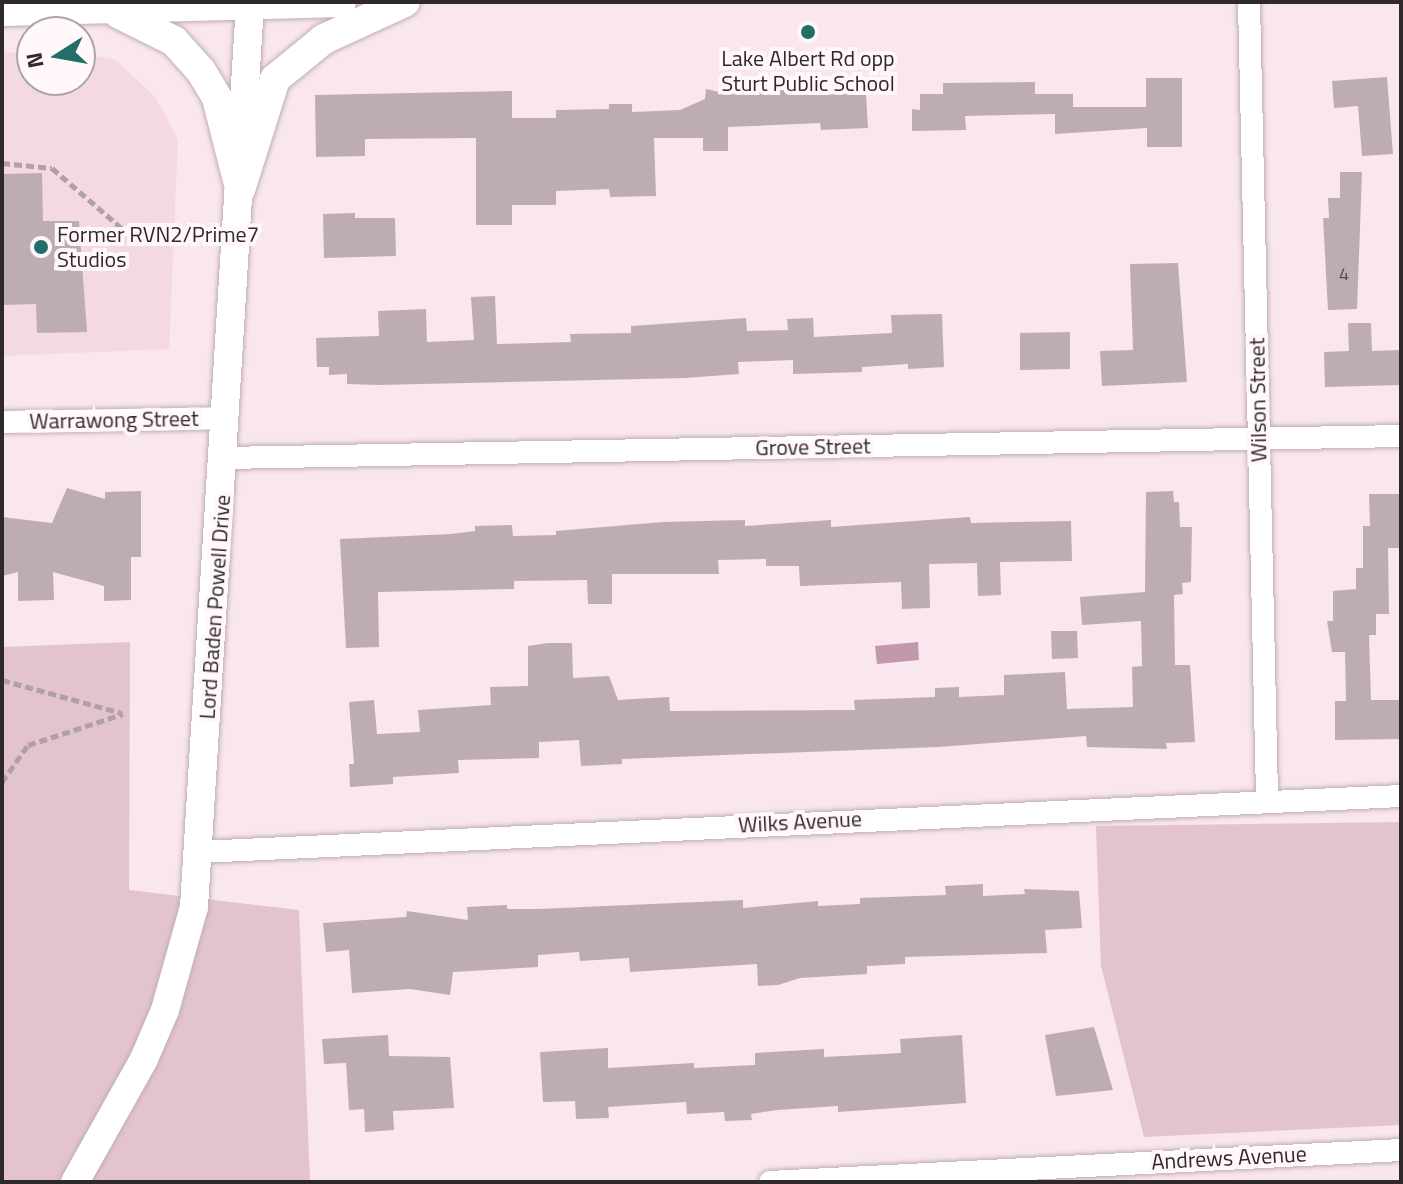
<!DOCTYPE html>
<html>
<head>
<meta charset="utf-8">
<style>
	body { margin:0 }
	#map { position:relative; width:1403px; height:1184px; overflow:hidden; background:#f9e6ee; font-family:"Titillium Web",sans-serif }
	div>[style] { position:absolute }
	.built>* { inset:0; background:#f4d9e4 }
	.green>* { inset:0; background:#e4c3d1 }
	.water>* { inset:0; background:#c299ab }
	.building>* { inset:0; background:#beacb4 }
	.path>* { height:5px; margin-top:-2.5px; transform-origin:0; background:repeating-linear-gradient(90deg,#b0a1a7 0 8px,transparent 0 12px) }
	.roads { filter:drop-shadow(0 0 2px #bfadb5) drop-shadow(0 0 2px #bfadb5) }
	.minor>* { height:22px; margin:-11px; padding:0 11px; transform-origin:11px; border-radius:11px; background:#fff }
	.tertiary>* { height:28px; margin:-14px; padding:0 14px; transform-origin:14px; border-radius:14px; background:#fff }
	.secondary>* { height:30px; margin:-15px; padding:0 15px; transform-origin:15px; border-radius:15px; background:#fff }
	.dots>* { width:22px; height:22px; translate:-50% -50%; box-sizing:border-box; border:4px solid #fff7fa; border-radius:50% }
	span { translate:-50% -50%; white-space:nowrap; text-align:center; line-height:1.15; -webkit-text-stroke:8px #fff7fa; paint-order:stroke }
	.number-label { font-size:18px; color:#544a4e }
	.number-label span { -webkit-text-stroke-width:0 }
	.poi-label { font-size:22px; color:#30292c }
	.left { translate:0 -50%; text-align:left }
	.street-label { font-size:22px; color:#30292c }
	.frame { position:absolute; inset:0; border:4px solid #30292c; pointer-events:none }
	.north { position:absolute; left:16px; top:16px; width:80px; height:80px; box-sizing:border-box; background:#fff7fa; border:2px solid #aca5a8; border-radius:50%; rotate:259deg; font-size:22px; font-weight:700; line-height:32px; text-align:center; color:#30292c }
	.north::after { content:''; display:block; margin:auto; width:28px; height:36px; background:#246e6a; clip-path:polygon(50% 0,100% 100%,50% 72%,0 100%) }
</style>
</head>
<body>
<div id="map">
	<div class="built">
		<i style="clip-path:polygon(32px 52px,32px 80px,80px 80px,80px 53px,116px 60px,156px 98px,178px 140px,169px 349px,2px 356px,2px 53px)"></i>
	</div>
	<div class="green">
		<i style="clip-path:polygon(130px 642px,129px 890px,299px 910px,310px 1182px,2px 1182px,2px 647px)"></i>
		<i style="clip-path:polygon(1401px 822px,1401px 1125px,1144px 1137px,1101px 966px,1096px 826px)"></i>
	</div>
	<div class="water">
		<i style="clip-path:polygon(918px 642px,919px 660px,877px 664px,875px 646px)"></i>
	</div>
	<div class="building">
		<i style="clip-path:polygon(1387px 77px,1393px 154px,1362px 156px,1358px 106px,1334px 108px,1332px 81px)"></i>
		<i style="clip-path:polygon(1146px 78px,1182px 78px,1182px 147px,1147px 147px,1147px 128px,1055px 134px,1055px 114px,965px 116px,966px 130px,912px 131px,912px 109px,920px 110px,920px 94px,943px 94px,943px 83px,1035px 82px,1035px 94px,1073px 94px,1073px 107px,1146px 107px)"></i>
		<i style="clip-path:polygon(847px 84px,848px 95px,866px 94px,868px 128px,821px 130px,820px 123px,728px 127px,728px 151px,703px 151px,703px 138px,654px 138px,656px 196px,610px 197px,609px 189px,556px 191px,556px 205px,512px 205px,512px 225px,476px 225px,476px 138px,365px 139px,365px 156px,316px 157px,315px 95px,512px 91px,512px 118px,556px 118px,556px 110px,609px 109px,609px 104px,632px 104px,632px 112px,680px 110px,705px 99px,706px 89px,727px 94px)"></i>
		<i style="clip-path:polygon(1340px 172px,1362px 172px,1357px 309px,1328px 310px,1323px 218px,1329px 218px,1328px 198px,1340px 198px)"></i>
		<i style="clip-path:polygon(42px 173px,43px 221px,79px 221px,87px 332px,37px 333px,36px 304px,2px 305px,2px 174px)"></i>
		<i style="clip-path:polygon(355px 213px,355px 218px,395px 218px,396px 256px,324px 258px,323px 214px)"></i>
		<i style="clip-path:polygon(1178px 263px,1187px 382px,1102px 386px,1100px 351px,1133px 350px,1130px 264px)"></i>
		<i style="clip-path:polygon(495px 296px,497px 344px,571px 342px,570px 334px,631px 333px,631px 326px,746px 318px,747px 331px,788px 330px,787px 319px,813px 318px,814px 337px,892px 333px,891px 315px,942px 314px,944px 367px,908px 369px,908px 364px,862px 367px,862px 372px,793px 374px,793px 360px,738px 362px,739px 374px,685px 378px,377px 385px,347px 384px,347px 374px,329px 375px,329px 367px,317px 367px,316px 338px,379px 336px,378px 311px,426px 309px,427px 342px,474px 340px,471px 297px)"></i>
		<i style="clip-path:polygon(1348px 323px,1371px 323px,1372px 351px,1401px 350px,1401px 385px,1325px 387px,1324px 352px,1349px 351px)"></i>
		<i style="clip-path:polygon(1070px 332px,1070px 369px,1020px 370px,1020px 333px)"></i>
		<i style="clip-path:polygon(67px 488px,105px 499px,105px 492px,141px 491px,141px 557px,131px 557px,131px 600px,104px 601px,104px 586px,53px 572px,54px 600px,18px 601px,18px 572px,2px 576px,2px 517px,52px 523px)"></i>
		<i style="clip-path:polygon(1173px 491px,1174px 502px,1179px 502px,1180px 527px,1192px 527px,1191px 582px,1182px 583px,1183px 594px,1174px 595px,1175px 665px,1190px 665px,1195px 742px,1166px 743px,1167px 749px,1087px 747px,1086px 736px,938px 747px,622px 759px,622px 764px,581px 766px,579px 740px,539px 742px,539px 758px,458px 760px,459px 773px,393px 777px,393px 784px,350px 787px,349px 764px,354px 764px,349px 702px,374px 700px,377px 734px,420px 732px,418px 710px,491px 705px,490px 687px,528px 686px,528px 646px,548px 643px,572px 643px,573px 678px,609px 676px,618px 700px,669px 697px,670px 711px,855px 710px,854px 700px,935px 697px,935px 688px,959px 687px,959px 697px,1004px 695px,1004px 675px,1065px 672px,1067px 709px,1133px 707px,1132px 667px,1142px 666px,1141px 621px,1082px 625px,1080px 597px,1145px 592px,1146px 492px)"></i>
		<i style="clip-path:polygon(1369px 494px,1401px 494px,1401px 548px,1388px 548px,1389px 614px,1376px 614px,1376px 635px,1369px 635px,1371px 700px,1401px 700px,1401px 739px,1335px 740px,1335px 701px,1346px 701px,1345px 652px,1332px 652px,1327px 621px,1333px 621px,1333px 591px,1356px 589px,1356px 568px,1363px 568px,1363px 526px,1370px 526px)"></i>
		<i style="clip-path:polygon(970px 517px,971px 523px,1071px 521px,1072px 561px,1000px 562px,1001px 595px,978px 596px,977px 563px,929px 564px,930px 608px,902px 609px,901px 582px,800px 586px,799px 566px,766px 566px,766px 559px,718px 560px,719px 574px,612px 574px,612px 604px,588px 604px,587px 580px,514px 581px,514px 589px,378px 592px,379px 647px,346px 648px,340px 539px,451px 534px,475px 531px,475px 526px,512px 525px,513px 536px,556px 535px,556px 531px,663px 522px,745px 520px,745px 526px,831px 520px,831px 527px)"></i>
		<i style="clip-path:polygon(1051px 631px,1077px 631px,1078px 658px,1052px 659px)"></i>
		<i style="clip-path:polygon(983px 884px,983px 896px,1025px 894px,1024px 889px,1079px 891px,1082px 928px,1045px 930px,1047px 953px,905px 957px,905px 964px,867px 966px,867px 974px,800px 978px,778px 985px,758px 986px,757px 964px,630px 972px,629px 958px,580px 961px,579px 952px,538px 955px,538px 967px,453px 972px,450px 995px,410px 989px,352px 993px,349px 950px,326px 952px,323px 923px,406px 917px,407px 911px,468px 920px,467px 907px,507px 905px,507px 909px,538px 909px,743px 900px,743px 908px,818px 901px,818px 906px,860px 904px,860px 898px,946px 895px,945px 886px)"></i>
		<i style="clip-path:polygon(1094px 1027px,1113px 1090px,1056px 1096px,1045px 1035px)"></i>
		<i style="clip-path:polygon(388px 1035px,389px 1056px,450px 1057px,454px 1108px,393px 1111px,394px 1130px,365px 1132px,364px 1109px,349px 1110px,346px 1063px,324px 1064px,322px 1039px)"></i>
		<i style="clip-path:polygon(962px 1035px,966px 1103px,838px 1112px,838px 1106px,777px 1110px,751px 1114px,752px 1120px,725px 1121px,724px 1112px,687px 1114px,686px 1102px,608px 1107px,609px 1118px,576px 1119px,575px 1101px,543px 1102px,540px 1052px,608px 1048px,608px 1068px,694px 1063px,694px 1068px,755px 1065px,755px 1053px,824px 1049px,824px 1057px,901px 1053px,900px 1039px)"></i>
	</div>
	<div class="path">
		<i style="left:2px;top:163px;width:50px;rotate:5.7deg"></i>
		<i style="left:52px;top:168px;width:107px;rotate:40.8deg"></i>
		<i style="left:2px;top:680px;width:124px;rotate:15.4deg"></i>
		<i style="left:2px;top:782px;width:45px;rotate:-54.9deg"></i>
		<i style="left:28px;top:745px;width:100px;rotate:-18.1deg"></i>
	</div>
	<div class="roads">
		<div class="minor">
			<i style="left:1249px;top:2px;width:796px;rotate:88.7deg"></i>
			<i style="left:2px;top:422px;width:224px;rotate:-1deg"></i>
			<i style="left:224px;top:458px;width:1177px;rotate:-1.07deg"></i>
			<i style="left:200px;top:852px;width:1202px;rotate:-2.67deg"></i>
			<i style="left:770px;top:1182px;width:632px;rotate:-2.9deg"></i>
		</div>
		<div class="tertiary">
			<i style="left:75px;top:1182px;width:141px;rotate:-60.7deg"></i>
			<i style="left:144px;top:1059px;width:53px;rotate:-66.8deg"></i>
			<i style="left:165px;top:1010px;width:107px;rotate:-74.3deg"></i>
			<i style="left:194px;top:907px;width:904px;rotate:-86.45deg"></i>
		</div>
		<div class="secondary">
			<i style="left:2px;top:11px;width:339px;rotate:-1.5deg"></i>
			<i style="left:118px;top:13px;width:63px;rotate:26.6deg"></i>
			<i style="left:174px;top:41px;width:40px;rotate:48deg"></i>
			<i style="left:201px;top:71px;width:31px;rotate:59deg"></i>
			<i style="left:217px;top:98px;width:89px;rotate:75.7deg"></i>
			<i style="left:240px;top:190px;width:116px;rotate:-72.5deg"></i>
			<i style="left:275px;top:79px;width:63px;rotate:-39.2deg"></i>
			<i style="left:324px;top:39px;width:89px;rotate:-24.6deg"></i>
		</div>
	</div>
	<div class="dots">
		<i style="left:808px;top:32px;background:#246e6a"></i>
		<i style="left:41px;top:247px;background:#246e6a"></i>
	</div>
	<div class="number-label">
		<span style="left:1344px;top:274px">4</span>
	</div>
	<div class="poi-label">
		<span style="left:808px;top:71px">Lake Albert Rd opp<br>Sturt Public School</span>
		<span class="left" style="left:57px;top:247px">Former RVN2/Prime7<br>Studios</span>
	</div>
	<div class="street-label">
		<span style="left:1258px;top:400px;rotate:-91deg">Wilson Street</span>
		<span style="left:114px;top:420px;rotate:-1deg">Warrawong Street</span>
		<span style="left:813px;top:447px;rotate:-1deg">Grove Street</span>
		<span style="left:215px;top:607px;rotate:-86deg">Lord Baden Powell Drive</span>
		<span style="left:800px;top:822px;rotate:-3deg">Wilks Avenue</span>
		<span style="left:1229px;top:1158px;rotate:-3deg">Andrews Avenue</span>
	</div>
	<div class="frame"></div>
	<div class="north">N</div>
</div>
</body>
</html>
